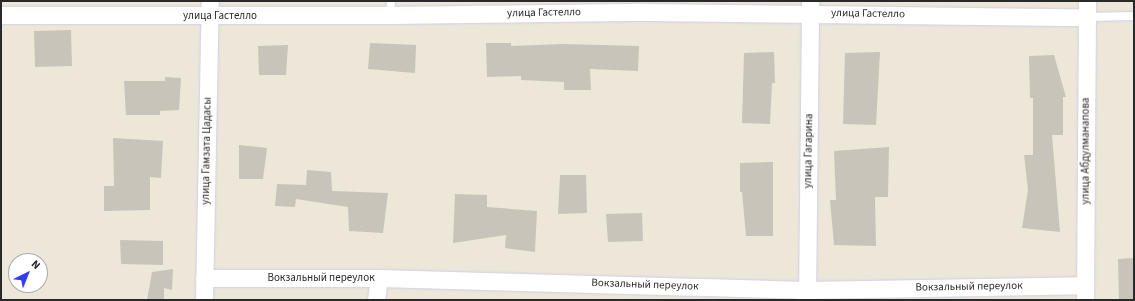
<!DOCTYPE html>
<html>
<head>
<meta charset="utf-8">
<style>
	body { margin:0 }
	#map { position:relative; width:1135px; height:301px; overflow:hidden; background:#ede7d9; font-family:"Source Sans 3",sans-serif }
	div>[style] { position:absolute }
	.building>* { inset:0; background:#c8c4b9 }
	.roads { filter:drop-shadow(0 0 1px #cecfe4) drop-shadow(0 0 1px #cecfe4) }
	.lane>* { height:8px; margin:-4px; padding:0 4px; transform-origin:4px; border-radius:4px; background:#fff }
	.street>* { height:17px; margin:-8.5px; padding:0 8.5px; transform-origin:8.5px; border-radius:8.5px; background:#fff }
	span { translate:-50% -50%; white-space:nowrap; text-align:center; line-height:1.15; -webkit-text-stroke:3.5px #fff; paint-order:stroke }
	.street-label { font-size:11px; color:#292929 }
	.frame { position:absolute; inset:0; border:2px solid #292929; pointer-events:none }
	.north { position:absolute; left:8px; top:253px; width:40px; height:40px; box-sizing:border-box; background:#fff; border:1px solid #a9a9a9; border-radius:50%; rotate:43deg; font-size:11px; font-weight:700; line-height:16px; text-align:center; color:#292929 }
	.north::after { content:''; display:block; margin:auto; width:14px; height:18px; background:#343cff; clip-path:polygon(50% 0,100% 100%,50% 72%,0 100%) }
</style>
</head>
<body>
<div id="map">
	<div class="building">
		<i style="clip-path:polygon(71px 30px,72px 66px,35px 67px,34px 31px)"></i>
		<i style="clip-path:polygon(370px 43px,416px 45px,415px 73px,368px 69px)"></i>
		<i style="clip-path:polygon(486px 43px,511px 43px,511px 46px,563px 44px,639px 46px,638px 71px,590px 69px,591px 90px,564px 90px,564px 82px,521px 80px,521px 76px,487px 77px)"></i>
		<i style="clip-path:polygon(288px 45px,286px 75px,259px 75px,258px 46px)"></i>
		<i style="clip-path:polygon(774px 52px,775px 83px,772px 83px,770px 124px,742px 123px,744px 53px)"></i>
		<i style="clip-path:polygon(880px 52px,876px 125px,843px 124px,845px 53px)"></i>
		<i style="clip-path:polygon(1054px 55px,1066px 97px,1063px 97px,1063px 135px,1052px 135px,1060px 232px,1022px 228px,1028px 190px,1024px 155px,1033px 155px,1033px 98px,1030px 98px,1029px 56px)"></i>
		<i style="clip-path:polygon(165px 77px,181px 78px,179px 110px,160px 111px,160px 115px,126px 115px,124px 81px,165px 81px)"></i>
		<i style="clip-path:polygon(113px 138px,163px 141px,161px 178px,150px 177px,150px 210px,104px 211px,104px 186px,114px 186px)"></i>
		<i style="clip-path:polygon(239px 145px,267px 148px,263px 179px,239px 179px)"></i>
		<i style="clip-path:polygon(889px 147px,888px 197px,875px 197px,876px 246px,834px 245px,830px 200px,836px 200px,834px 151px)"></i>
		<i style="clip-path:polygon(773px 162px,773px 236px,746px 236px,742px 192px,740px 192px,740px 163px)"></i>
		<i style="clip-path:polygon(307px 170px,331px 172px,332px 191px,388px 193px,383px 233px,349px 231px,348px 207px,296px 199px,295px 207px,275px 206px,277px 184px,306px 185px)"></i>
		<i style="clip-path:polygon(560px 175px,586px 175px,587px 213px,558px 214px)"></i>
		<i style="clip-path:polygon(455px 194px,487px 195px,487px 207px,537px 211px,535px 252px,505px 248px,506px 235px,453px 243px)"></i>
		<i style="clip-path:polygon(642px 213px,643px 241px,608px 242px,606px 214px)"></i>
		<i style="clip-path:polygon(120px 240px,163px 241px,163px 265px,121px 264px)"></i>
		<i style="clip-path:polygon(1134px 258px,1134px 300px,1119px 300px,1118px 259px)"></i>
		<i style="clip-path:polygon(173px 269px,172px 290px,164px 288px,164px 300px,147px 300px,152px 272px)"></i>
	</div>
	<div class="roads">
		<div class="lane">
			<i style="left:390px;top:15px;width:14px;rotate:-86deg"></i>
			<i style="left:1087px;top:17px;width:47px;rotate:-1.2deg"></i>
		</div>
		<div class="street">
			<i style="left:1px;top:15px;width:389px"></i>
			<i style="left:390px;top:15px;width:257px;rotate:-0.7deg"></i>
			<i style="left:647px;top:12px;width:440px;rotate:0.7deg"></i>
			<i style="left:204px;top:278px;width:175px"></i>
			<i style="left:379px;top:278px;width:428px;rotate:1.6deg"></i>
			<i style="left:807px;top:290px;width:278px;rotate:-1deg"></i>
			<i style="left:204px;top:300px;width:299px;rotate:-88.9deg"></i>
			<i style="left:376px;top:300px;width:22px;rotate:-82deg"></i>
			<i style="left:807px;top:300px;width:299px;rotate:-89.4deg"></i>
			<i style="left:1085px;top:300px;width:299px;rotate:-89.6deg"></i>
		</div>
	</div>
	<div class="street-label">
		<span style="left:544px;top:13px;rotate:-1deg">улица Гастелло</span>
		<span style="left:868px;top:14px;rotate:1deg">улица Гастелло</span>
		<span style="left:220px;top:16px">улица Гастелло</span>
		<span style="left:207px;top:151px;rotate:-89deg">улица Гамзата Цадасы</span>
		<span style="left:809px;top:151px;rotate:-89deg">улица Гагарина</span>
		<span style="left:1086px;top:151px;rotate:-90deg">улица Абдулманапова</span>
		<span style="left:321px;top:278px">Вокзальный переулок</span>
		<span style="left:645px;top:285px;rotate:2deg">Вокзальный переулок</span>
		<span style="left:969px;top:287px;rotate:-1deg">Вокзальный переулок</span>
	</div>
	<div class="frame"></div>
	<div class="north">N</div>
</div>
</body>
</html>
